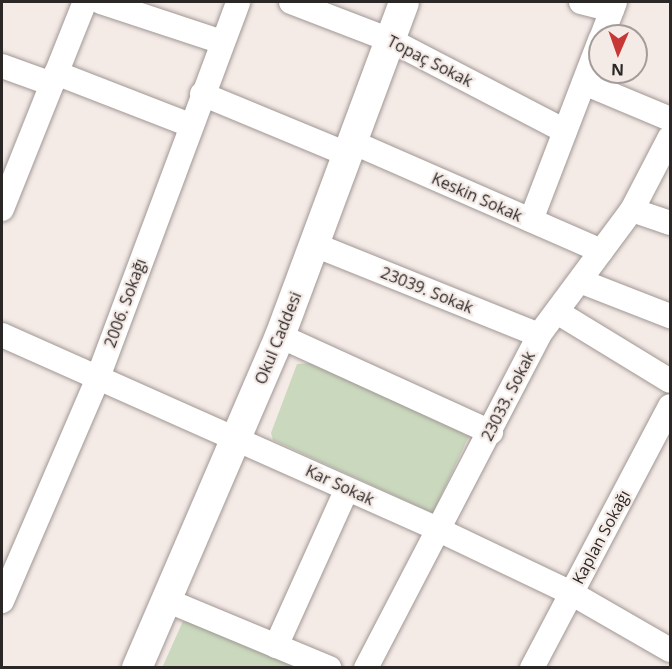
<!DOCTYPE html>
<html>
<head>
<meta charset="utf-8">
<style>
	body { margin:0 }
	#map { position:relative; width:672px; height:669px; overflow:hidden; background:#f4eae6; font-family:"Open Sans",sans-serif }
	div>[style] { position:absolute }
	.green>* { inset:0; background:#cad9bd }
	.roads { filter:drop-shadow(0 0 2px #a09794) drop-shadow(0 0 2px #a09794) }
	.minor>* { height:24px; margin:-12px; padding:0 12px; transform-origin:12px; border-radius:12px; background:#fff }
	.major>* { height:30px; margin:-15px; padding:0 15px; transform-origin:15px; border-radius:15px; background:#fff }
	span { translate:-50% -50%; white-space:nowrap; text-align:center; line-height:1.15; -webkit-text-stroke:4.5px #f4eae6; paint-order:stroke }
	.street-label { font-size:16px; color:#2b2726 }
	.frame { position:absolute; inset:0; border:3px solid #2b2726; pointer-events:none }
	.north { position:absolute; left:588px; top:24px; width:60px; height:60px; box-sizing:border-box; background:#f4eae6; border:2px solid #a49c99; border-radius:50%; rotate:182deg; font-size:16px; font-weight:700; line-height:24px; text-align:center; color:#2b2726 }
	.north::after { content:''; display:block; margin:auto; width:21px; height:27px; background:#c63735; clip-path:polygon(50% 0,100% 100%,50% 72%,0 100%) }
</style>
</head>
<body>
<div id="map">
	<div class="green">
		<i style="clip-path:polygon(312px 363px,469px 436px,433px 513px,273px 440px,271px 433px,297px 364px)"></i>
		<i style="clip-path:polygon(183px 621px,194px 623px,294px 667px,162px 668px)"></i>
	</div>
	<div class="roads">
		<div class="minor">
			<i style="left:101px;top:2px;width:127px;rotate:18.3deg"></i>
			<i style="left:291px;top:2px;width:106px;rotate:21deg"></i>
			<i style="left:390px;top:40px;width:197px;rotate:27.5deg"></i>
			<i style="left:581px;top:2px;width:32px;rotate:14deg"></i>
			<i style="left:602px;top:36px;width:36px;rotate:-69deg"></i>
			<i style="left:2px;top:66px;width:53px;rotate:19.8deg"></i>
			<i style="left:56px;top:73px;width:144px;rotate:21.2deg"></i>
			<i style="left:584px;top:83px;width:93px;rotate:22.7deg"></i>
			<i style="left:202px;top:94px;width:157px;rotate:22.5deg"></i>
			<i style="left:352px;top:142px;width:272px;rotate:23.6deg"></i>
			<i style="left:2px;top:209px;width:223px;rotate:-68.2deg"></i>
			<i style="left:632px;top:210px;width:40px;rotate:18.9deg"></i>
			<i style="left:531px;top:220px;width:193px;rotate:-69deg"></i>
			<i style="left:315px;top:245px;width:241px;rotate:21.9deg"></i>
			<i style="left:580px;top:281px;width:97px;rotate:21.3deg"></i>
			<i style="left:557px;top:312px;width:132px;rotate:31.4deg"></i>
			<i style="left:2px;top:335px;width:476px;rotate:24deg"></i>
			<i style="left:437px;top:529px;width:148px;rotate:25.5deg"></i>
			<i style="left:571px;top:593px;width:114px;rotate:29.9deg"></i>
			<i style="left:280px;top:336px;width:232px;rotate:24.5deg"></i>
			<i style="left:166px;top:600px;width:177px;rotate:22.6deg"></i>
			<i style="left:2px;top:601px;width:241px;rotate:-66.7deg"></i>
			<i style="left:97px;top:380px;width:403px;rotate:-69.5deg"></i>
			<i style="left:276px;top:646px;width:172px;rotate:-65.7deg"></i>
			<i style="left:366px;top:668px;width:375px;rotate:-62.5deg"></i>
			<i style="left:539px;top:335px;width:156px;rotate:-53.4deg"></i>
			<i style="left:632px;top:210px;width:82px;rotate:-62.5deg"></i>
			<i style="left:532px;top:668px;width:296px;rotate:-62.2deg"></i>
		</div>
		<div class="major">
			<i style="left:137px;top:668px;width:361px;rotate:-66.7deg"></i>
			<i style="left:280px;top:336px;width:356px;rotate:-69.6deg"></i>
		</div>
	</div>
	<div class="street-label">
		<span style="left:430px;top:61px;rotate:27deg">Topaç Sokak</span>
		<span style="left:477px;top:197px;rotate:24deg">Keskin Sokak</span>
		<span style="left:427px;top:290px;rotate:22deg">23039. Sokak</span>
		<span style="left:125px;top:303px;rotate:-70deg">2006. Sokağı</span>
		<span style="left:278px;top:338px;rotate:-68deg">Okul Caddesi</span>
		<span style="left:508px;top:396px;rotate:-63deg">23033. Sokak</span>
		<span style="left:340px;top:485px;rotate:25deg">Kar Sokak</span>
		<span style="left:601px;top:537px;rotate:-62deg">Kaplan Sokağı</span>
	</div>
	<div class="frame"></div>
	<div class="north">N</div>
</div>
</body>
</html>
